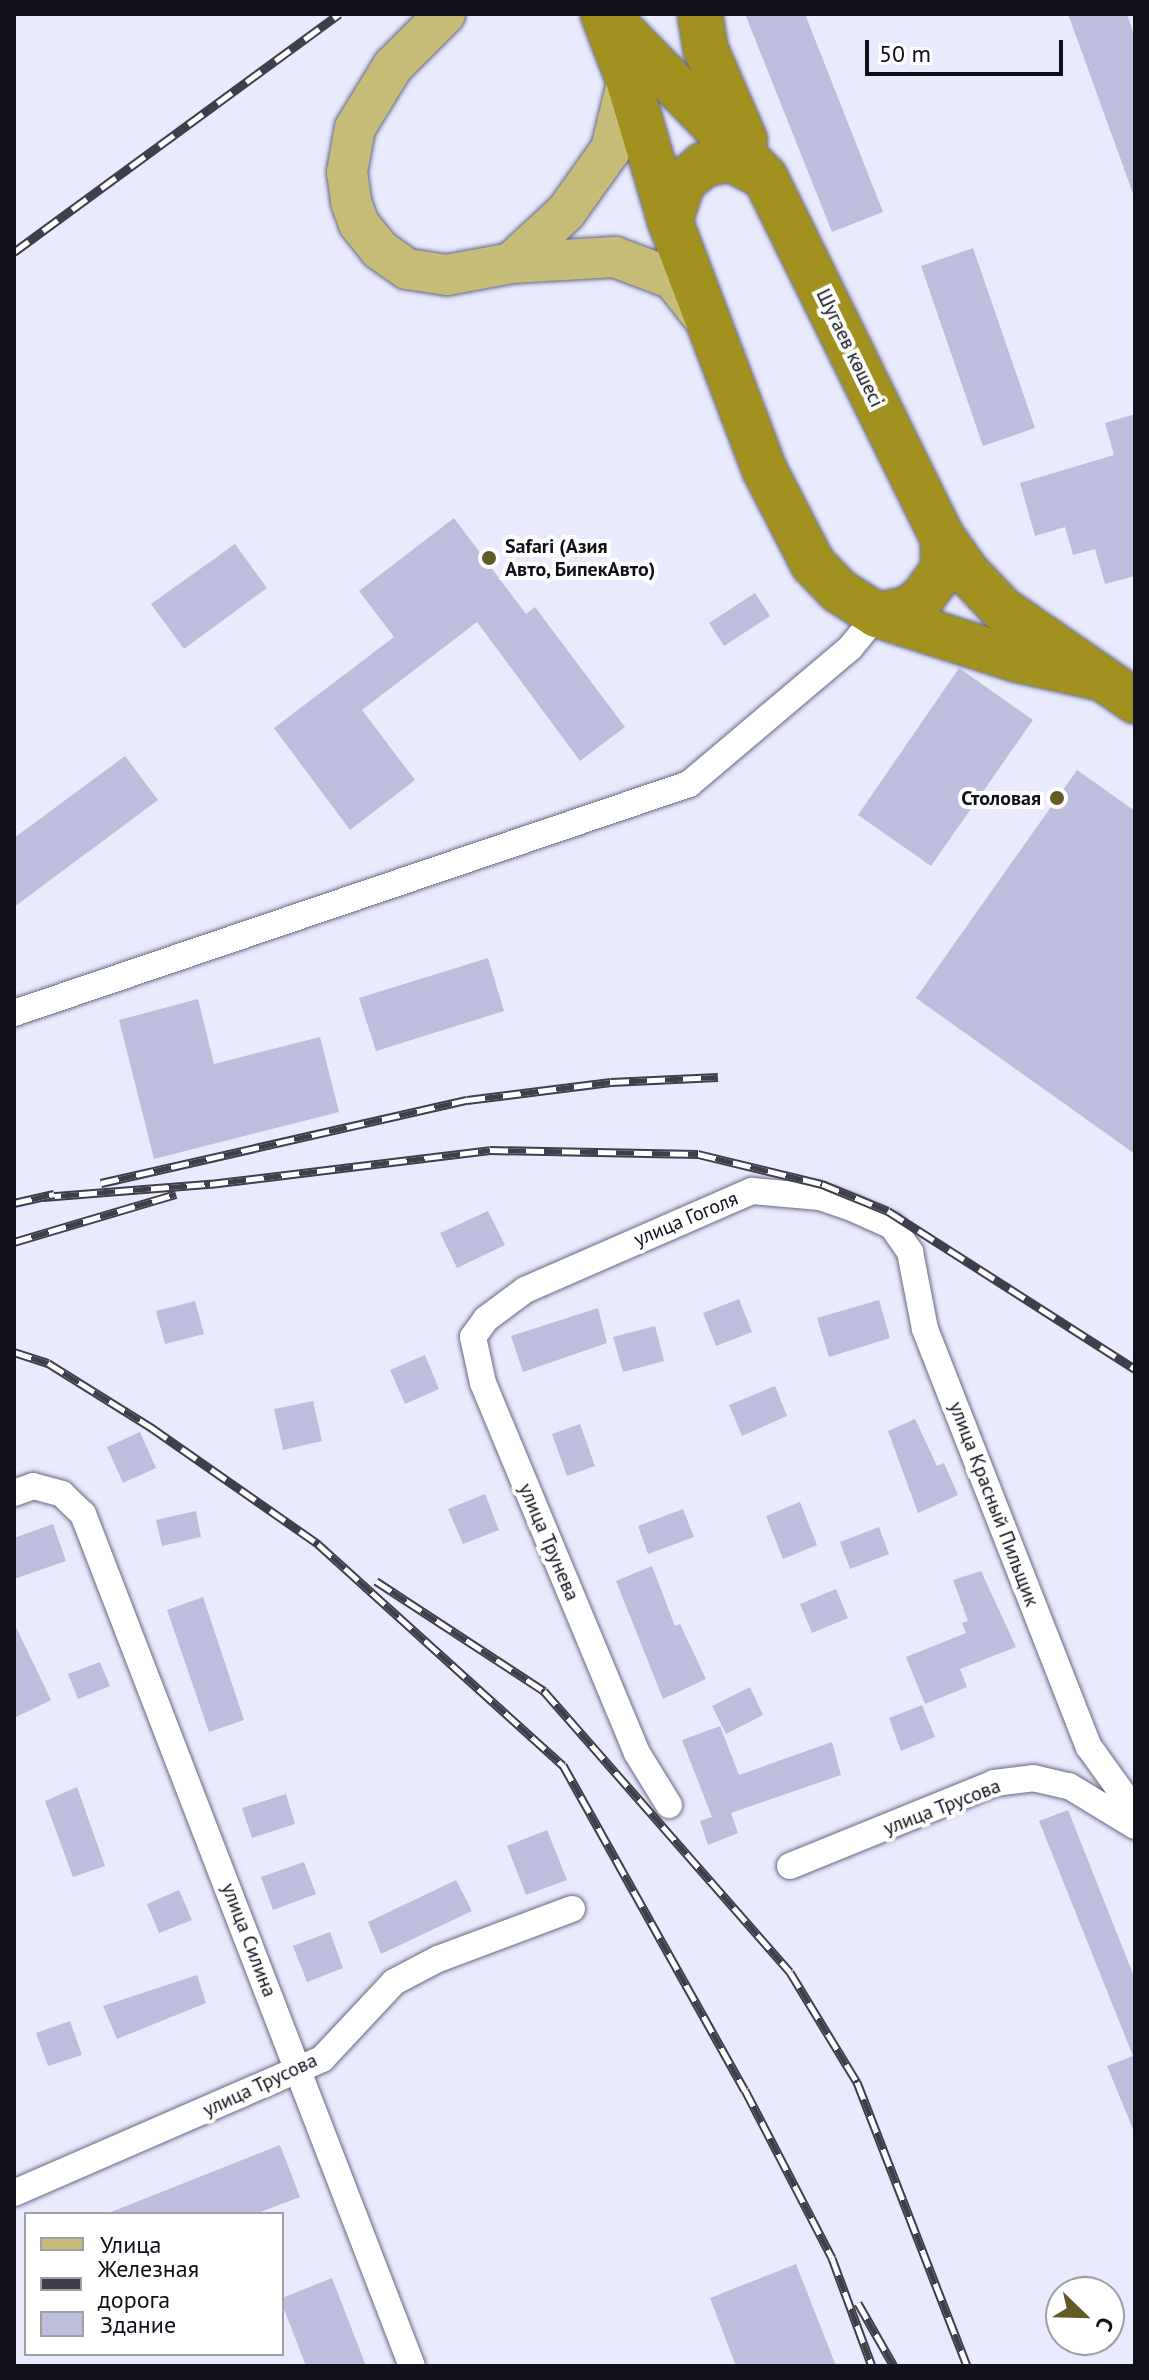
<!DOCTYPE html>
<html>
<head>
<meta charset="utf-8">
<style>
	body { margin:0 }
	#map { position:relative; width:1149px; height:2380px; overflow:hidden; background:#e9eafd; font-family:"PT Sans",sans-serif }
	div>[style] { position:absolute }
	.building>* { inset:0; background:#bdbede }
	.roads { filter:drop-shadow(0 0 2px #676884) drop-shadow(0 0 2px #676884) }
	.street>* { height:26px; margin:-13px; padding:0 13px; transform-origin:13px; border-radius:13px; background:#fff }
	.primary>* { height:40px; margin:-20px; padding:0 20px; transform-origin:20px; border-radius:20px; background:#c7bd79 }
	.highway>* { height:44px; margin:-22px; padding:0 22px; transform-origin:22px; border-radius:22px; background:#a2911f }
	.rail>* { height:9px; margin-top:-4.5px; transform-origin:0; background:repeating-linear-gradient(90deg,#fff 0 18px,#3e3f4b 0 36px); box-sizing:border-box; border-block:2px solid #3e3f4b }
	.dots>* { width:22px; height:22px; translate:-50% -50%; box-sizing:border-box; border:4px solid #fff; border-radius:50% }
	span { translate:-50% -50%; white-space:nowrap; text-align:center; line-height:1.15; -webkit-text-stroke:8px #fff; paint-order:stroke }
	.street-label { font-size:20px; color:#10101b }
	.poi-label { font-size:20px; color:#10101b; font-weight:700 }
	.left { translate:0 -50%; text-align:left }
	.right { translate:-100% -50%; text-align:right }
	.frame { position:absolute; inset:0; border:16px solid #10101b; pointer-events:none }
	.legend { position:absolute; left:24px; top:2212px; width:260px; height:144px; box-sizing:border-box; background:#fff; border:2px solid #9f9fa4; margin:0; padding:10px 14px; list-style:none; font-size:24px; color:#10101b }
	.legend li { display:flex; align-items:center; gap:16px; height:40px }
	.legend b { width:40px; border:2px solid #9f9fa4 }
	.north { position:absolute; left:1045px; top:2276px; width:80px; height:80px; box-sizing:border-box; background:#fff; border:2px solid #9f9fa4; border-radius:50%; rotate:113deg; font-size:22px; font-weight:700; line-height:32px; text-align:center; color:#10101b }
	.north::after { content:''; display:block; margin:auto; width:28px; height:36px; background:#625a27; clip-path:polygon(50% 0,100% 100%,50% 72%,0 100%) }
	.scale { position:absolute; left:865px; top:40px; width:198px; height:36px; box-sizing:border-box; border:4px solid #10101b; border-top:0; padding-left:10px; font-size:24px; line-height:28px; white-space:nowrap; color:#10101b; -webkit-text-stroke:6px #fff; paint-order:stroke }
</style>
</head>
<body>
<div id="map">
	<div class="building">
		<i style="clip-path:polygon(745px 14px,805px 14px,883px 212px,832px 232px)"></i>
		<i style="clip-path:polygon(1068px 14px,1127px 14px,1135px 38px,1135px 199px)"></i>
		<i style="clip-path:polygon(973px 248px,1035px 428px,983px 446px,921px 266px)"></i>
		<i style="clip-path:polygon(1135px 414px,1135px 576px,1105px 584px,1095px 549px,1073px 555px,1065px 527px,1035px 536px,1020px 483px,1114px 455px,1105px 423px)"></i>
		<i style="clip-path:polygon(454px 518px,526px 614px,535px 607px,625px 727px,580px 761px,477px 622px,362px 710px,415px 780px,350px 830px,274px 728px,394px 637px,359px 591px)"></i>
		<i style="clip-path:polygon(235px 544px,267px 588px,184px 649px,151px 604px)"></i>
		<i style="clip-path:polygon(755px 593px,770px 616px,724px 646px,709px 623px)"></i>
		<i style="clip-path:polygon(959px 668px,1033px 720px,931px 866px,858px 815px)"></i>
		<i style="clip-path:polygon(125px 756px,158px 800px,14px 907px,14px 838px)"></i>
		<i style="clip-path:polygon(1077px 770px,1135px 811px,1135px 1154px,916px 998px)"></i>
		<i style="clip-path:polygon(488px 958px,504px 1011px,376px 1051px,359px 998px)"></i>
		<i style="clip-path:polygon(198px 999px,214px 1064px,320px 1037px,339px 1112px,154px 1159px,119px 1020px)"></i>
		<i style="clip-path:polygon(488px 1211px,505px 1245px,457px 1268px,440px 1233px)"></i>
		<i style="clip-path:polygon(739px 1299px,752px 1332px,716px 1346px,703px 1313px)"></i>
		<i style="clip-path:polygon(879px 1300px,890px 1338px,829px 1357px,817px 1318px)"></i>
		<i style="clip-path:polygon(195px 1301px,204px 1334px,165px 1344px,156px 1311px)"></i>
		<i style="clip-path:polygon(598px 1308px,607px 1343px,523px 1372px,511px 1336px)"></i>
		<i style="clip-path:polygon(655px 1326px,664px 1361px,623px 1372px,613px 1337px)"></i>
		<i style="clip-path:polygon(425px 1355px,439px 1389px,405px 1404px,390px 1370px)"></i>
		<i style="clip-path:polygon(775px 1386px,787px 1416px,742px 1436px,729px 1405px)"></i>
		<i style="clip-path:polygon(313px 1401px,322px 1441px,283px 1450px,274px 1409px)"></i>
		<i style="clip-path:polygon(915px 1419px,937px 1466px,944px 1463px,958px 1495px,918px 1513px,888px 1431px)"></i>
		<i style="clip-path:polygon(580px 1424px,595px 1466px,567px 1476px,552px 1434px)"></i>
		<i style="clip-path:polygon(140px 1432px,156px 1468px,123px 1483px,107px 1447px)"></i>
		<i style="clip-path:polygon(485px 1494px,499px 1530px,463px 1544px,448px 1509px)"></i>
		<i style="clip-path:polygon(800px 1502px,817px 1545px,783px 1559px,766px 1516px)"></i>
		<i style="clip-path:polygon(683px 1509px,694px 1537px,648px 1554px,638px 1526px)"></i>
		<i style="clip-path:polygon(196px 1511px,201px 1537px,162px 1546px,156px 1520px)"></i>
		<i style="clip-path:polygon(53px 1524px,66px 1561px,14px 1579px,14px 1538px)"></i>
		<i style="clip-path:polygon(879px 1527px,889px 1554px,850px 1569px,840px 1542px)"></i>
		<i style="clip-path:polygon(652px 1566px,675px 1626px,680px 1624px,706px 1679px,663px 1699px,616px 1581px)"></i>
		<i style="clip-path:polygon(981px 1571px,1016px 1647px,960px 1669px,967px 1687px,925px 1704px,906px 1657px,966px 1633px,962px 1623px,968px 1621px,953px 1580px)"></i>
		<i style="clip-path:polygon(836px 1589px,848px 1618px,812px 1633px,800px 1604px)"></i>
		<i style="clip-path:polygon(203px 1597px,244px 1720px,209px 1732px,167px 1610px)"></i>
		<i style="clip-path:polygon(14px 1623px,51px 1700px,14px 1718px)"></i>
		<i style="clip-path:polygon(100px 1662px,110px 1686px,78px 1699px,68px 1674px)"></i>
		<i style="clip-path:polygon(750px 1687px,763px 1715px,726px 1734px,712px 1706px)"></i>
		<i style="clip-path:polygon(922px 1705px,935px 1737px,901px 1751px,889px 1718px)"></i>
		<i style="clip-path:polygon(720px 1726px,739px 1775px,832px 1742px,841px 1775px,731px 1813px,738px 1833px,708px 1845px,700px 1821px,712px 1817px,682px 1740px)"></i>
		<i style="clip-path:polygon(77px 1787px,105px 1866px,73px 1877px,45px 1801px)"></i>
		<i style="clip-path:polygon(286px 1794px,295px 1824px,252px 1838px,242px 1808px)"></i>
		<i style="clip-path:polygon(1068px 1810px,1135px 1979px,1135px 2134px,1107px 2066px,1133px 2056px,1039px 1821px)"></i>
		<i style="clip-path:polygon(547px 1830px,567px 1880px,526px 1895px,507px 1846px)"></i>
		<i style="clip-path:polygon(304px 1862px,316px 1894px,273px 1910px,261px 1877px)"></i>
		<i style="clip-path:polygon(456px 1880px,472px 1911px,381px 1954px,368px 1922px)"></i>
		<i style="clip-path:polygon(179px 1890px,192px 1920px,159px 1933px,147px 1904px)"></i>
		<i style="clip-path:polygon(330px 1932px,343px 1968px,307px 1982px,293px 1946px)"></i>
		<i style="clip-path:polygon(197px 1975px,206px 2003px,117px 2039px,103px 2006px)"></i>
		<i style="clip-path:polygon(70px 2021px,82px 2055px,48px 2066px,36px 2033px)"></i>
		<i style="clip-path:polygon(280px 2145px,300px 2197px,255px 2214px,106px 2214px)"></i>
		<i style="clip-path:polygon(796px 2264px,836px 2366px,736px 2366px,710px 2298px)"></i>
		<i style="clip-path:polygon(332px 2278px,366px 2366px,306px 2366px,282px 2304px,282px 2298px)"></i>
	</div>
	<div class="roads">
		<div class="street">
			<i style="left:14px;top:1013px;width:713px;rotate:-18.74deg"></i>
			<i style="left:689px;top:784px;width:211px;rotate:-40.2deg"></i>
			<i style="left:850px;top:648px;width:43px;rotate:-50.7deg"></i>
			<i style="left:14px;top:1493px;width:20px;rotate:-20deg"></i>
			<i style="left:33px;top:1486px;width:30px;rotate:15deg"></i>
			<i style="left:62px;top:1494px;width:29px;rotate:44deg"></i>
			<i style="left:83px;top:1514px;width:913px;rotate:68.89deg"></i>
			<i style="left:669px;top:1805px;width:61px;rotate:-121.6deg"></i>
			<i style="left:637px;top:1753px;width:401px;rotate:-112.6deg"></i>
			<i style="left:483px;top:1383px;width:47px;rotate:-102.3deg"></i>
			<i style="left:473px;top:1337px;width:22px;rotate:-54deg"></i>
			<i style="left:486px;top:1319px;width:49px;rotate:-36.6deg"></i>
			<i style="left:525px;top:1290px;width:248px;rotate:-23.6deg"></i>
			<i style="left:752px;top:1191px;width:68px;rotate:5deg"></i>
			<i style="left:820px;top:1197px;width:36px;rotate:19deg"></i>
			<i style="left:854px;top:1209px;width:42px;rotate:24.1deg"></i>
			<i style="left:892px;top:1226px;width:32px;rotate:55deg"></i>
			<i style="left:910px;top:1252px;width:78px;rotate:79deg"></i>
			<i style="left:925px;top:1329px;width:449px;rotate:68.6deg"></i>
			<i style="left:1089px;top:1747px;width:79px;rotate:54.3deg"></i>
			<i style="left:790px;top:1866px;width:220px;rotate:-22.1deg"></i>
			<i style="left:994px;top:1783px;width:39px;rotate:-7deg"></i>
			<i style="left:1033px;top:1778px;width:37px;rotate:13deg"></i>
			<i style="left:1069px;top:1786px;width:77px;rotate:31.2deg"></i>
			<i style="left:14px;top:2193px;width:336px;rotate:-23.5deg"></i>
			<i style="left:322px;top:2059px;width:105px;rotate:-46.9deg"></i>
			<i style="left:394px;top:1982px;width:50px;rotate:-27.6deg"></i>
			<i style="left:438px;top:1959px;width:143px;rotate:-20.5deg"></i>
		</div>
		<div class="primary">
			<i style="left:445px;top:14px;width:74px;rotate:135deg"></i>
			<i style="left:393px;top:66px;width:73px;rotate:121.5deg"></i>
			<i style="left:355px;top:128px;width:45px;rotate:100.3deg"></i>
			<i style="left:347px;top:172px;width:30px;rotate:82deg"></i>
			<i style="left:351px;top:202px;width:23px;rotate:70deg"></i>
			<i style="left:359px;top:224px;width:33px;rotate:51deg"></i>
			<i style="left:380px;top:250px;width:33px;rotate:35deg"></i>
			<i style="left:407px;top:269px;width:40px;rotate:8.5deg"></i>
			<i style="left:447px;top:275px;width:65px;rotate:-10.6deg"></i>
			<i style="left:511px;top:263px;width:104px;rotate:-3.3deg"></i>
			<i style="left:615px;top:257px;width:62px;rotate:20.8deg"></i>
			<i style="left:673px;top:279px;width:48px;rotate:51.7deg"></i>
			<i style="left:511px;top:263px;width:75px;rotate:-42.8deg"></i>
			<i style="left:566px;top:212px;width:77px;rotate:-54.5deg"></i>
			<i style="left:611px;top:149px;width:72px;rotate:-76.3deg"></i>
		</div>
		<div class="highway">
			<i style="left:603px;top:14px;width:70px;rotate:69deg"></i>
			<i style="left:628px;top:79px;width:148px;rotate:73.5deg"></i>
			<i style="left:670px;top:221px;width:265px;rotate:69.2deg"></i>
			<i style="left:764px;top:469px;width:107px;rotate:62.7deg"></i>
			<i style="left:813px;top:564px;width:37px;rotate:46deg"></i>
			<i style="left:839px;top:591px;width:45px;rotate:32.3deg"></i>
			<i style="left:877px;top:615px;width:148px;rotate:17.7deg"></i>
			<i style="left:1018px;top:660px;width:79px;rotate:12.4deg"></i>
			<i style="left:700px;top:14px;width:36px;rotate:81deg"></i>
			<i style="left:706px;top:50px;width:98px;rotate:66.6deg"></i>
			<i style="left:613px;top:22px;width:217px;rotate:45.6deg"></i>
			<i style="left:765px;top:177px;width:402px;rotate:63.8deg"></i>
			<i style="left:943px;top:538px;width:42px;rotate:54.8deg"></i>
			<i style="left:967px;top:572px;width:51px;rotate:46.6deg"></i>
			<i style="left:1002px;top:609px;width:162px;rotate:34.7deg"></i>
			<i style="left:670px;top:221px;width:41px;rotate:-71.6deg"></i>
			<i style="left:683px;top:182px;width:26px;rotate:-40deg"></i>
			<i style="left:703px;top:165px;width:28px;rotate:-13deg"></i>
			<i style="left:730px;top:159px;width:37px;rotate:27deg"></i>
			<i style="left:877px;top:615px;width:32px;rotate:-11deg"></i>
			<i style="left:908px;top:609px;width:19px;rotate:-39deg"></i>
			<i style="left:923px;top:597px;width:34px;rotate:-54deg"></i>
			<i style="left:943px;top:569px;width:31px;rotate:-90deg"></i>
		</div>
	</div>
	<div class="rail">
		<i style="left:14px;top:252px;width:403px;rotate:-36.2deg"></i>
		<i style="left:101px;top:1183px;width:375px;rotate:-12.8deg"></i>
		<i style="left:467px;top:1100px;width:145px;rotate:-7.1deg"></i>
		<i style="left:611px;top:1082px;width:107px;rotate:-2.7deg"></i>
		<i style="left:43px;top:1197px;width:168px;rotate:-4.5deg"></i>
		<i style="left:210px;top:1184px;width:282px;rotate:-6.9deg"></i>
		<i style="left:490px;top:1150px;width:208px;rotate:1.1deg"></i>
		<i style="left:698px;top:1154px;width:128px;rotate:13.6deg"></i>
		<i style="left:822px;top:1184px;width:71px;rotate:22.2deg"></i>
		<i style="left:888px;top:1211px;width:293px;rotate:32.6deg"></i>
		<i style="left:14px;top:1203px;width:41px;rotate:-12.7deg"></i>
		<i style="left:14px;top:1242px;width:169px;rotate:-16.5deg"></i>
		<i style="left:14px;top:1352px;width:36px;rotate:18deg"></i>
		<i style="left:48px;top:1363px;width:123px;rotate:32deg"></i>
		<i style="left:152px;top:1428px;width:203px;rotate:34.9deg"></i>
		<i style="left:318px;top:1544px;width:330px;rotate:42.1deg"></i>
		<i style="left:563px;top:1765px;width:372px;rotate:60.8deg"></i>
		<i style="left:745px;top:2090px;width:189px;rotate:62.6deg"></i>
		<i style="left:832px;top:2258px;width:115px;rotate:69.7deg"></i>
		<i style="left:376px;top:1581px;width:201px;rotate:33.2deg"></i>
		<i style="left:544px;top:1691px;width:373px;rotate:48.8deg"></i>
		<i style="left:790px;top:1972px;width:129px;rotate:58.7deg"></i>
		<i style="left:857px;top:2082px;width:305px;rotate:68.8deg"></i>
		<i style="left:858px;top:2303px;width:73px;rotate:60.3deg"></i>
	</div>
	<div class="dots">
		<i style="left:489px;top:558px;background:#625a27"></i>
		<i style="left:1057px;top:798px;background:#625a27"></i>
	</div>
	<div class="street-label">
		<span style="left:850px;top:348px;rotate:64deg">Шугаев көшесі</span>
		<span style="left:686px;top:1219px;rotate:-23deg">улица Гоголя</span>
		<span style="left:994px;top:1504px;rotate:69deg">улица Красный Пильщик</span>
		<span style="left:549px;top:1542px;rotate:67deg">улица Трунева</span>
		<span style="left:942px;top:1807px;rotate:-21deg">улица Трусова</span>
		<span style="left:249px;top:1940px;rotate:69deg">улица Силина</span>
		<span style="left:260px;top:2085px;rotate:-25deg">улица Трусова</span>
	</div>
	<div class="poi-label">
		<span class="left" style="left:505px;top:558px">Safari (Азия<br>Авто, БипекАвто)</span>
		<span class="right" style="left:1041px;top:798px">Столовая</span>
	</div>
	<div class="frame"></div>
	<ul class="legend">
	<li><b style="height:10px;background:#c7bd79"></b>Улица</li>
	<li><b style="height:10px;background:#3e3f4b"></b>Железная дорога</li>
	<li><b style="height:22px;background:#bdbede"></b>Здание</li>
	</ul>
	<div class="north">С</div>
	<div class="scale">50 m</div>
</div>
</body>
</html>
